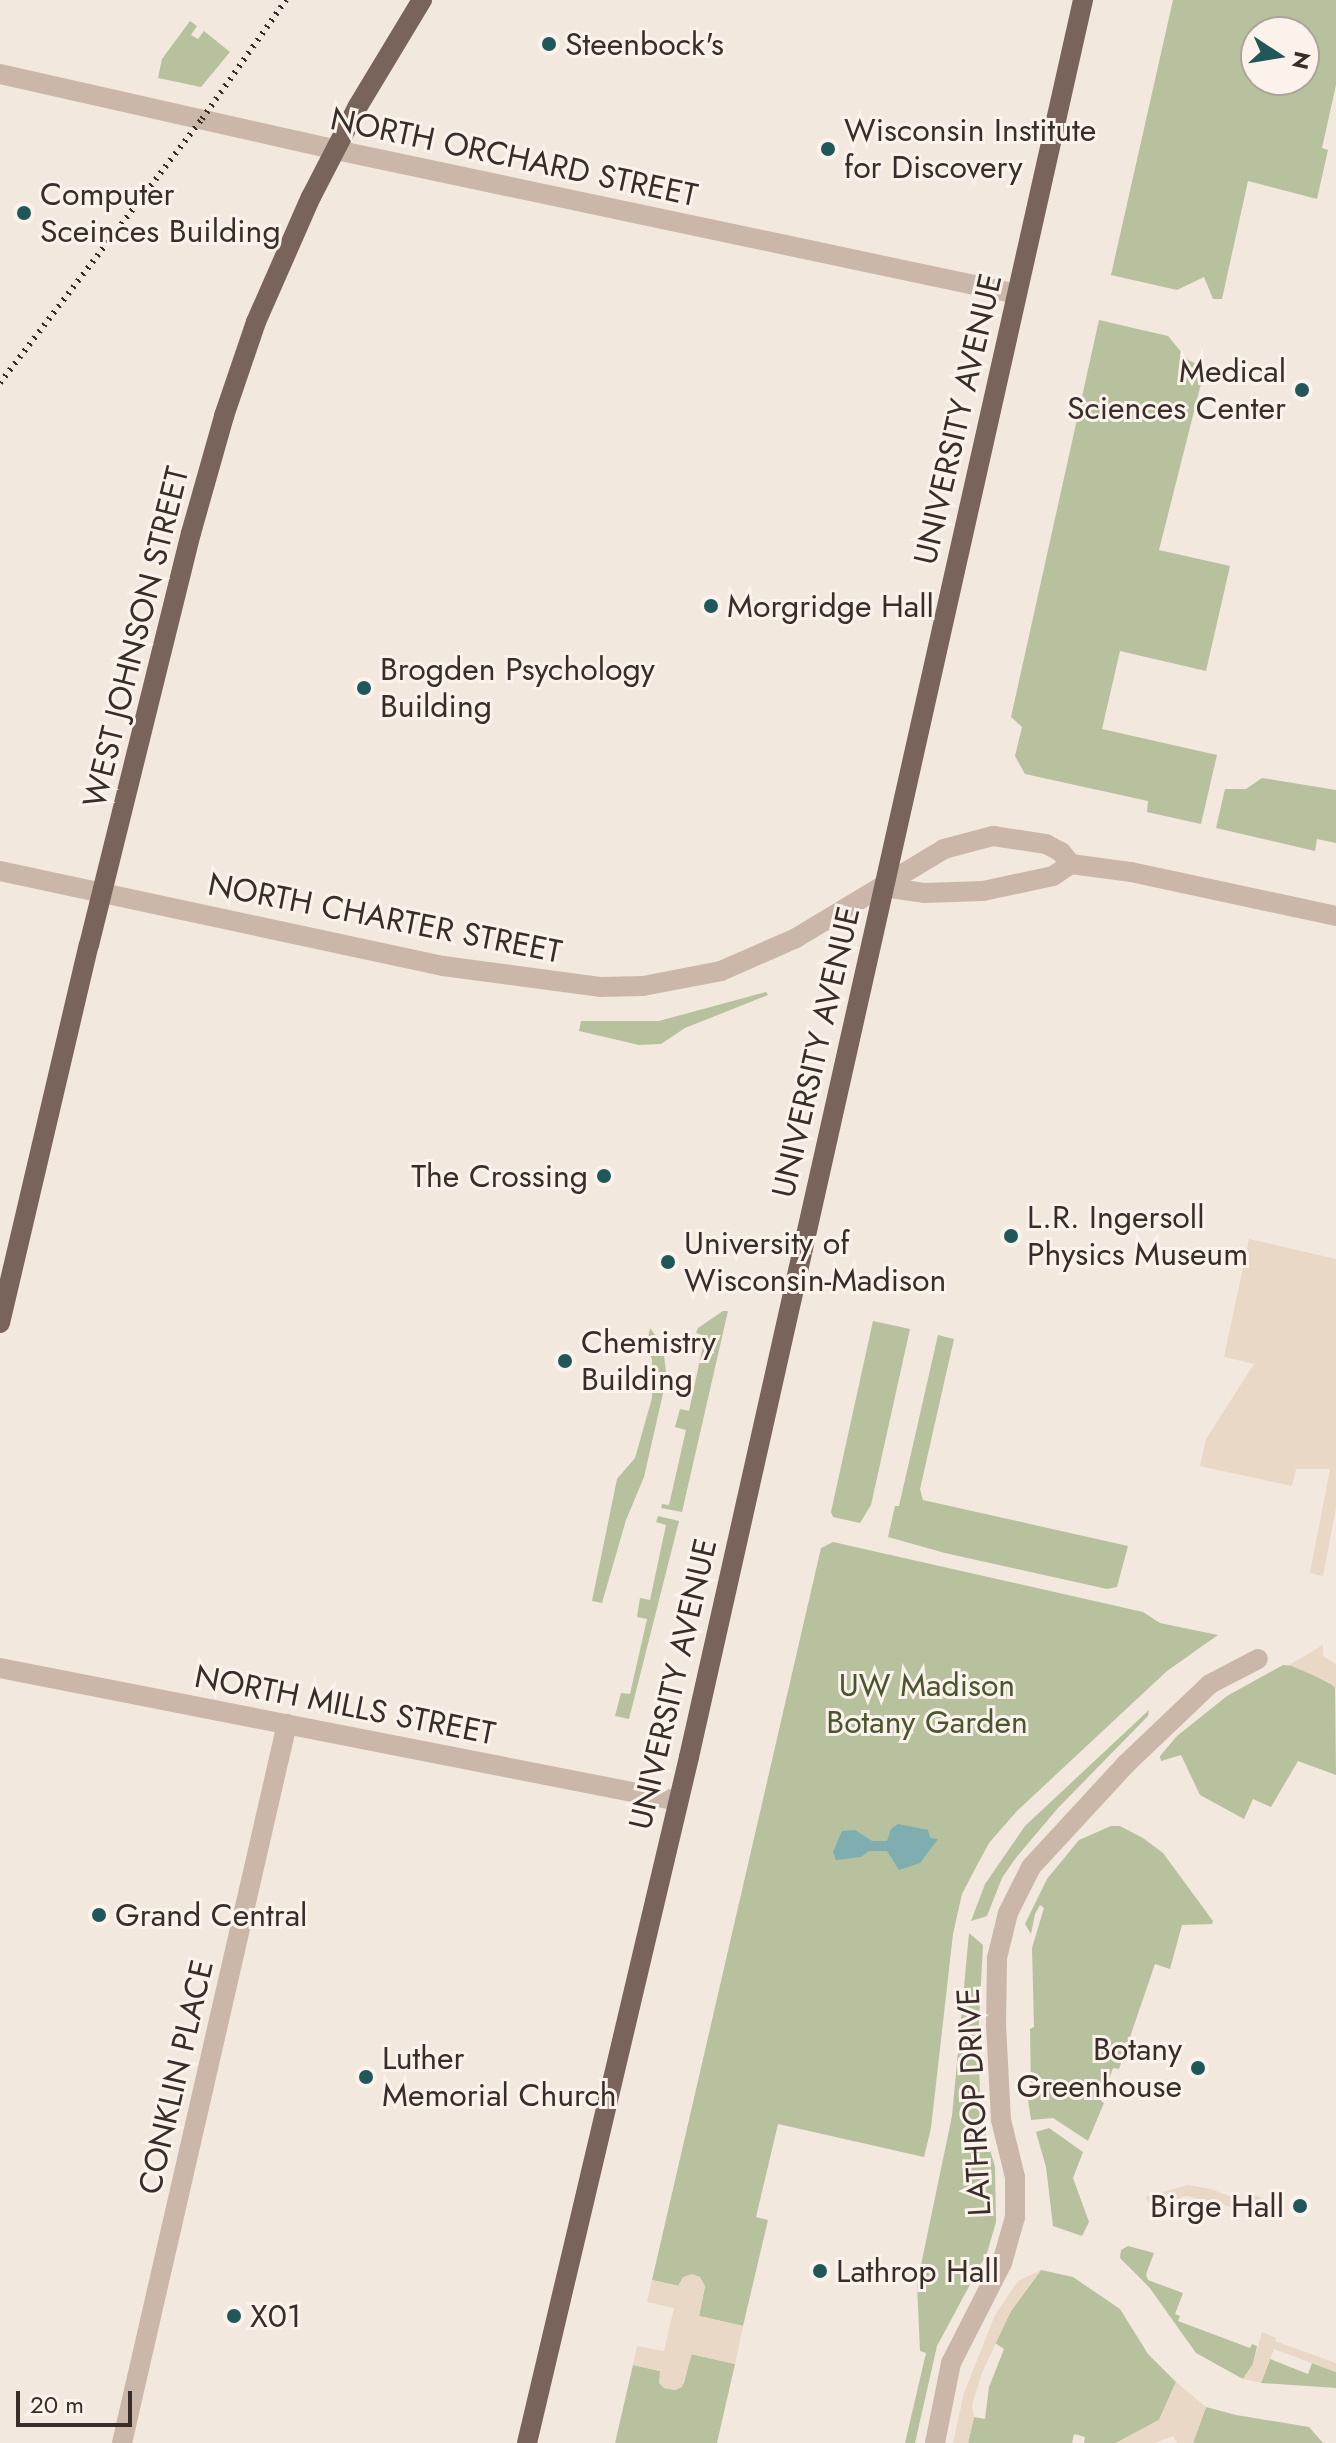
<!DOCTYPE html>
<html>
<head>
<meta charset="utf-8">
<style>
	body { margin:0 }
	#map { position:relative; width:1336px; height:2443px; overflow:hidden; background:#f2e8de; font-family:Jost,sans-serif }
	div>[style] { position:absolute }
	.green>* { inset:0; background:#b7c19e }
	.plaza>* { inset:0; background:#ead8c6 }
	.water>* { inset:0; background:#7eaeaf }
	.pedestrian>* { height:20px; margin:-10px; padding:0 10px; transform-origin:10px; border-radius:10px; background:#cab7aa }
	.minor>* { height:20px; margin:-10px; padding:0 10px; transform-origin:10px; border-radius:10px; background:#cab7aa }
	.tertiary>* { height:20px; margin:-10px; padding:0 10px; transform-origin:10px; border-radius:10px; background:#cab7aa }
	.primary>* { height:20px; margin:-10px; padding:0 10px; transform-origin:10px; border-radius:10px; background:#79645b }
	.rail>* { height:6px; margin-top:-3px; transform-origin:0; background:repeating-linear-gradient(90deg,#382d29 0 2px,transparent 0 8px) }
	.dots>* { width:22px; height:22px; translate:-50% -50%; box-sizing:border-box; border:4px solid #faf2eb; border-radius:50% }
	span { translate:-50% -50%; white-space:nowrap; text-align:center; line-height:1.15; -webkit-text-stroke:6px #faf2eb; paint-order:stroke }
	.poi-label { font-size:32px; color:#382d29 }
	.left { translate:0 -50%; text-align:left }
	.right { translate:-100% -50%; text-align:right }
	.street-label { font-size:32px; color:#382d29 }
	.park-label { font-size:32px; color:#48562e }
	.north { position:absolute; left:1240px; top:16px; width:80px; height:80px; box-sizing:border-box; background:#faf2eb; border:2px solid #aca39d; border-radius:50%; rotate:102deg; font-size:22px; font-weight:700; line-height:32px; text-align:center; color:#382d29 }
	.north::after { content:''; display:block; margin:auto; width:28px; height:36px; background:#205759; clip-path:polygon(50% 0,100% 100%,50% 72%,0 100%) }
	.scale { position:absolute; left:16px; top:2391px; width:116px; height:36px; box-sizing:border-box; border:4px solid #382d29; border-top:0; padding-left:10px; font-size:24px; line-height:28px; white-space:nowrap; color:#382d29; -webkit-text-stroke:6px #faf2eb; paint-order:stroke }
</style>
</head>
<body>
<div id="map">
	<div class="green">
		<i style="clip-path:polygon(evenodd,1173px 0,1336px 0,1336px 85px,1322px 148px,1328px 150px,1317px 199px,1248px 181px,1222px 299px,1213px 299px,1204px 277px,1177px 290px,1111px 275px,1173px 0,1304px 32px,1304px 80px,1256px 80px,1256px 32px,1304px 32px)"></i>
		<i style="clip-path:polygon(190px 21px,197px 26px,191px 35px,198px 39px,204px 31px,230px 52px,201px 87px,158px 78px,162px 59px)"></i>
		<i style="clip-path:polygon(1099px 320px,1168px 336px,1188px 360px,1205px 368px,1159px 550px,1230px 566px,1206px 671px,1120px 651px,1102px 729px,1217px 755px,1201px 824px,1147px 812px,1148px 801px,1025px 774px,1015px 756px,1022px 727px,1011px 717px)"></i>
		<i style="clip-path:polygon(1262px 778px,1336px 790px,1336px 843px,1317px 839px,1315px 851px,1216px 828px,1225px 789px,1246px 789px)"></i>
		<i style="clip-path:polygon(766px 992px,768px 995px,685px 1028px,661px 1044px,639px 1045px,579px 1031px,581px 1021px,659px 1021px)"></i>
		<i style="clip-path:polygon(723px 1311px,728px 1311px,682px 1512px,661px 1508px,662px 1504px,669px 1505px,686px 1430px,675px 1427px,680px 1409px,689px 1411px,705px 1336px,696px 1333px,698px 1328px)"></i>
		<i style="clip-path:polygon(873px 1321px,910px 1329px,871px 1505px,860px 1523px,833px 1517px,831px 1512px)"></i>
		<i style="clip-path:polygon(650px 1328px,663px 1346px,666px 1372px,664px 1389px,644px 1477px,626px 1520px,602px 1603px,592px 1601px,617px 1479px,635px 1458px,652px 1398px,652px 1359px,646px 1347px)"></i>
		<i style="clip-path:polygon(938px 1335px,954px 1339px,920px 1489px,923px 1500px,1128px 1546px,1117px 1587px,1107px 1589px,945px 1553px,888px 1537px,895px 1506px,899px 1506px)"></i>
		<i style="clip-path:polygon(658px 1516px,679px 1521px,629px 1719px,615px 1716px,621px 1693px,630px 1694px,647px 1619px,637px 1617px,640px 1598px,650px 1600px,666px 1525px,656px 1522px)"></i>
		<i style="clip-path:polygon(833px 1542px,1143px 1612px,1160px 1623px,1218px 1635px,1167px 1671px,1017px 1811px,989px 1843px,975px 1869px,962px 1894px,953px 1934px,931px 2128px,924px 2157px,778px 2124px,756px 2217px,768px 2220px,743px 2326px,699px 2316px,705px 2286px,679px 2286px,652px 2280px,821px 1548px)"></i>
		<i style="clip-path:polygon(1283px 1665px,1295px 1666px,1335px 1686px,1336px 1775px,1298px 1761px,1271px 1807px,1253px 1799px,1244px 1819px,1200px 1795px,1181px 1755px,1161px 1761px,1160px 1756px,1177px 1736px,1227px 1696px)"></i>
		<i style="clip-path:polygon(1149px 1710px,1148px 1716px,1058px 1808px,1015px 1859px,1002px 1878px,987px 1916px,971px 1921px,985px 1884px,1025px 1826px)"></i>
		<i style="clip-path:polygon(1111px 1826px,1120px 1826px,1143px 1838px,1163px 1853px,1213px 1921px,1212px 1924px,1182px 1925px,1170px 1969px,1155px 1964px,1119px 2069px,1113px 2068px,1101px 2101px,1104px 2103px,1088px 2141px,1053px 2118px,1031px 2120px,1027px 2093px,1031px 2091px,1030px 2029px,1034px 2027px,1032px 1948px,1044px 1908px,1040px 1905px,1035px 1914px,1031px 1934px,1025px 1924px,1047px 1879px,1079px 1840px)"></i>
		<i style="clip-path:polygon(969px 1933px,983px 1945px,978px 2039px,981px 2118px,995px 2167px,996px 2222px,987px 2253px,937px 2346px,915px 2443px,905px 2443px,926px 2353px,920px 2351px,917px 2284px,952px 2116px)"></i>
		<i style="clip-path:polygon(1049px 2128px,1083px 2152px,1073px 2178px,1089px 2222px,1082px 2236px,1053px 2226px,1046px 2167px,1036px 2132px)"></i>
		<i style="clip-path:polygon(1128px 2246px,1154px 2253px,1146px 2274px,1148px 2280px,1183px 2293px,1175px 2314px,1180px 2316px,1178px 2321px,1250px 2348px,1252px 2344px,1257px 2346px,1253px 2364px,1243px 2379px,1196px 2353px,1149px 2287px,1120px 2258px,1121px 2250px)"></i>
		<i style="clip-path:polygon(1041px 2270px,1073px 2277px,1120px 2309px,1148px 2354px,1176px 2382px,1159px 2420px,1116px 2443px,1084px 2443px,1085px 2437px,1074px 2434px,1072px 2443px,968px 2443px,974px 2417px,985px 2419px,989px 2387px,1004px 2349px,995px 2343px,1011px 2311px)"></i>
		<i style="clip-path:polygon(691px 2354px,735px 2364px,717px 2443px,615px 2443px,633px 2365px,660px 2371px,664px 2388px,675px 2390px,684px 2383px)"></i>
		<i style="clip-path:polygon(1270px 2359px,1308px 2374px,1312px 2363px,1336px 2372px,1336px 2388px,1261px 2383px)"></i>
		<i style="clip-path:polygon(1206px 2407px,1236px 2415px,1309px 2427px,1323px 2443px,1193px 2443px)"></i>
	</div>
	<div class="plaza">
		<i style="clip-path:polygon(1249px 1239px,1336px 1259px,1336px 1508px,1323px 1576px,1310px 1573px,1330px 1469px,1296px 1469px,1292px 1486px,1200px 1466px,1206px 1439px,1254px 1364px,1224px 1357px)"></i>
		<i style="clip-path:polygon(1323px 1645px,1323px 1656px,1336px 1664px,1336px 1689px,1329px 1682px,1289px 1665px)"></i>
		<i style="clip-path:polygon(1188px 2185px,1211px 2189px,1245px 2202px,1248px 2193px,1267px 2200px,1264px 2207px,1252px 2203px,1249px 2211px,1186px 2196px,1153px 2208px,1145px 2197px)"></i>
		<i style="clip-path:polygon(1041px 2270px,1011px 2311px,982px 2373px,972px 2405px,974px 2417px,968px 2443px,953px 2443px,964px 2393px,995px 2315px,1018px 2281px)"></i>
		<i style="clip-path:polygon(692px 2274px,700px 2277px,705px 2286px,699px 2316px,743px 2326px,735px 2364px,692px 2354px,682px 2387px,675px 2390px,664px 2388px,659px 2383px,660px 2371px,633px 2365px,637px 2346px,664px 2351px,674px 2308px,647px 2302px,652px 2280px,678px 2286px,683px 2277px)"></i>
		<i style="clip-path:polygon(1262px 2332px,1276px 2338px,1275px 2341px,1336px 2363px,1336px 2372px,1274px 2349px,1261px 2383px,1243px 2379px,1253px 2364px)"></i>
		<i style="clip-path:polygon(1176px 2382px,1206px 2407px,1193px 2443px,1177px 2443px,1173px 2436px,1155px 2443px,1116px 2443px,1159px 2420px)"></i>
	</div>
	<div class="water">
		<i style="clip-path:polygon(898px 1824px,928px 1830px,930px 1838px,938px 1839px,920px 1863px,899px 1870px,887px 1851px,869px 1851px,861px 1857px,836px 1860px,833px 1852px,842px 1831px,855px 1830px,872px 1841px,887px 1841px,891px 1829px)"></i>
	</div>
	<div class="pedestrian">
		<i style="left:0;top:74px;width:344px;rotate:12.7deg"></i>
	</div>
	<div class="minor">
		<i style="left:336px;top:150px;width:696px;rotate:11.94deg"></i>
		<i style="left:122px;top:2443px;width:738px;rotate:-77.08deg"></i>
		<i style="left:935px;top:2443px;width:82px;rotate:-78.7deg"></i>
		<i style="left:951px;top:2363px;width:112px;rotate:-63deg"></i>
		<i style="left:1002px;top:2263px;width:48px;rotate:-74.2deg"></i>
		<i style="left:1015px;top:2217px;width:40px;rotate:-90deg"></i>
		<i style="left:1015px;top:2177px;width:59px;rotate:-103.8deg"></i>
		<i style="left:1001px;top:2120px;width:95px;rotate:-93deg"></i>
		<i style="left:996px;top:2025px;width:67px;rotate:-89.1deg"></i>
		<i style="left:997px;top:1958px;width:46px;rotate:-76.3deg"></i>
		<i style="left:1008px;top:1913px;width:51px;rotate:-63.4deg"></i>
		<i style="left:1031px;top:1867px;width:140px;rotate:-47.3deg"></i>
		<i style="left:1126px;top:1764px;width:116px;rotate:-43.6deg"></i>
		<i style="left:1210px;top:1684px;width:54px;rotate:-27.5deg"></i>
	</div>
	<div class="tertiary">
		<i style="left:0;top:871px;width:453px;rotate:12.1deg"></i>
		<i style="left:443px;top:966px;width:158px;rotate:7.6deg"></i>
		<i style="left:600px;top:987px;width:43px;rotate:-1.3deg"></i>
		<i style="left:643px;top:986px;width:79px;rotate:-10.9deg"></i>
		<i style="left:721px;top:971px;width:82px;rotate:-23.7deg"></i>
		<i style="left:796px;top:938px;width:173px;rotate:-31deg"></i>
		<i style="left:944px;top:849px;width:51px;rotate:-14.9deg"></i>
		<i style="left:993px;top:836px;width:54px;rotate:8.6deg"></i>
		<i style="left:1046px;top:844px;width:17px;rotate:28deg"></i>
		<i style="left:1061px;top:852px;width:16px;rotate:50deg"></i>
		<i style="left:1071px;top:864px;width:61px;rotate:7.6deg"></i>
		<i style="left:1131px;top:872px;width:210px;rotate:12.1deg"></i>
		<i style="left:884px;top:887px;width:40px;rotate:8.5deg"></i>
		<i style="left:924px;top:893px;width:59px;rotate:-1.9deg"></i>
		<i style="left:983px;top:891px;width:72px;rotate:-12.1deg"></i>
		<i style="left:1053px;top:876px;width:22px;rotate:-34deg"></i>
		<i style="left:0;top:1668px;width:691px;rotate:11.1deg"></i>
	</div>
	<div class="primary">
		<i style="left:0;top:1323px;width:388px;rotate:-76.8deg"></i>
		<i style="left:89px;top:945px;width:424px;rotate:-76.1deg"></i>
		<i style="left:191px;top:533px;width:122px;rotate:-74.2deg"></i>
		<i style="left:224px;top:416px;width:99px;rotate:-71.2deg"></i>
		<i style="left:256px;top:322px;width:137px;rotate:-66.3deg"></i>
		<i style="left:311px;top:197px;width:102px;rotate:-62.7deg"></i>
		<i style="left:358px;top:106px;width:124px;rotate:-58.9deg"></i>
		<i style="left:527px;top:2443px;width:705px;rotate:-76.71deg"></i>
		<i style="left:689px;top:1757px;width:1801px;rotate:-77.36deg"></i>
	</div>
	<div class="rail">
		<i style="left:0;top:383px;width:332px;rotate:-52.6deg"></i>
		<i style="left:202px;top:119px;width:146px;rotate:-54.8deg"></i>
	</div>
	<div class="dots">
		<i style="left:549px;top:44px;background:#205759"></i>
		<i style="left:828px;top:149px;background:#205759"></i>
		<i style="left:24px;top:213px;background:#205759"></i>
		<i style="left:1302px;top:390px;background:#205759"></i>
		<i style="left:711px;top:606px;background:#205759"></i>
		<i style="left:364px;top:688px;background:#205759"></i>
		<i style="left:604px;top:1176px;background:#205759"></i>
		<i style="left:1011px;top:1236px;background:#205759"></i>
		<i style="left:668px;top:1262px;background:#205759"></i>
		<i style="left:565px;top:1361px;background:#205759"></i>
		<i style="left:99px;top:1915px;background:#205759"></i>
		<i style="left:1198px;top:2068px;background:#205759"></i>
		<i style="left:366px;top:2077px;background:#205759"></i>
		<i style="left:1300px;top:2206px;background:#205759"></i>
		<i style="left:820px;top:2271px;background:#205759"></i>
		<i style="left:234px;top:2316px;background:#205759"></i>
	</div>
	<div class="poi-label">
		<span class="left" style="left:565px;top:44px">Steenbock's</span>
		<span class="left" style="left:844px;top:149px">Wisconsin Institute<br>for Discovery</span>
		<span class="left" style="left:40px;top:213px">Computer<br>Sceinces Building</span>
		<span class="right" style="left:1286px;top:390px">Medical<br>Sciences Center</span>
		<span class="left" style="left:727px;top:606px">Morgridge Hall</span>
		<span class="left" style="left:380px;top:688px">Brogden Psychology<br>Building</span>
		<span class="right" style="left:588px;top:1176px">The Crossing</span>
		<span class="left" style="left:1027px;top:1236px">L.R. Ingersoll<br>Physics Museum</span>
		<span class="left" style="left:684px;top:1262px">University of<br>Wisconsin-Madison</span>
		<span class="left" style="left:581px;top:1361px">Chemistry<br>Building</span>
		<span class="left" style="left:115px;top:1915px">Grand Central</span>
		<span class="right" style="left:1182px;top:2068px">Botany<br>Greenhouse</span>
		<span class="left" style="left:382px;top:2077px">Luther<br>Memorial Church</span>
		<span class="right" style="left:1284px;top:2206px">Birge Hall</span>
		<span class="left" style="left:836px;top:2271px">Lathrop Hall</span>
		<span class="left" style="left:250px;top:2316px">X01</span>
	</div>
	<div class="street-label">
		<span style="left:514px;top:157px;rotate:12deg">NORTH ORCHARD STREET</span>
		<span style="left:958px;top:419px;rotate:-77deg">UNIVERSITY AVENUE</span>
		<span style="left:136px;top:637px;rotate:-76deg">WEST JOHNSON STREET</span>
		<span style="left:385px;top:918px;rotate:11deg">NORTH CHARTER STREET</span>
		<span style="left:816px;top:1052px;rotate:-77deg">UNIVERSITY AVENUE</span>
		<span style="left:673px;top:1684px;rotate:-77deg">UNIVERSITY AVENUE</span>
		<span style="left:345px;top:1705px;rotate:11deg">NORTH MILLS STREET</span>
		<span style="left:176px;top:2077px;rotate:-77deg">CONKLIN PLACE</span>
		<span style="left:974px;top:2102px;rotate:-93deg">LATHROP DRIVE</span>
	</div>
	<div class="park-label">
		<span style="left:927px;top:1704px">UW Madison<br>Botany Garden</span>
	</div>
	<div class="north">N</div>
	<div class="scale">20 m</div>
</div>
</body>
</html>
